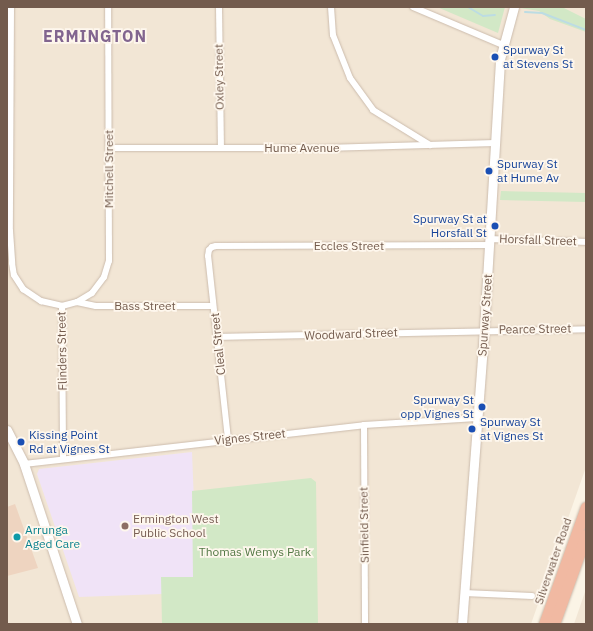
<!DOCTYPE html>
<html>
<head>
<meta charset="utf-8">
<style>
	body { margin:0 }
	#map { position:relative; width:593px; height:631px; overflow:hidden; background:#fbf4e6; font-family:"IBM Plex Sans",sans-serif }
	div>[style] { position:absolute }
	.residential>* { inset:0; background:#f2e6d5 }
	.education>* { inset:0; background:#f0e3f7 }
	.green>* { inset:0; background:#d2e8c6 }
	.stream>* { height:2px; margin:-1px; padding:0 1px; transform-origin:1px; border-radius:1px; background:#bcdce3 }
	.building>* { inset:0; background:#eed4c0 }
	.roads { filter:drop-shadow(0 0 1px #ccbcad) drop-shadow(0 0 1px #ccbcad) }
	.street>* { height:6px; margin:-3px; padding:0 3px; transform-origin:3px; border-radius:3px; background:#fff }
	.secondary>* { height:9px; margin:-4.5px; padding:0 4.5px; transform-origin:4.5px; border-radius:4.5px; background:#fff }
	.highway>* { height:11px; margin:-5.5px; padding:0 5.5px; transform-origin:5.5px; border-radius:5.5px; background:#f1b9a2 }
	.dots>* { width:11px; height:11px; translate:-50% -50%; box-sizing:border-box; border:2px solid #fef7ed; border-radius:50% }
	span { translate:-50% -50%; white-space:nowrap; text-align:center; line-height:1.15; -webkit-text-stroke:3.5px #fef7ed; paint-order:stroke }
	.transit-label { font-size:12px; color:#164399 }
	.left { translate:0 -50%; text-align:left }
	.right { translate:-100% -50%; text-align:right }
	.street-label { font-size:12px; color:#735b4d }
	.education-label { font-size:12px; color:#785e54 }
	.culture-label { font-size:12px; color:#0d838f }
	.park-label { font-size:12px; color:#537845 }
	.district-label { font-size:16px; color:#82658f; font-weight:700; letter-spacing:1px }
	.frame { position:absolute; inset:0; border:8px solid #735b4d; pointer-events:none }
</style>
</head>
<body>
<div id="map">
	<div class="residential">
		<i style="clip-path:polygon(7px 7px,586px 7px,586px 467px,531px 624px,7px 624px)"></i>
		<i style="clip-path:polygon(586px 589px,586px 624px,574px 624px)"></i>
	</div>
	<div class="education">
		<i style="clip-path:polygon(192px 452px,197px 578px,162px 594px,79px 597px,37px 474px,39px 469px)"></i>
	</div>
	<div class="green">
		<i style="clip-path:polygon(437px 7px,505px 7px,498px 33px)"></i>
		<i style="clip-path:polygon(562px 7px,586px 19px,586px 32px,550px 19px,539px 11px,520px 8px)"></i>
		<i style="clip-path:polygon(501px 191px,586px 193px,586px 202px,500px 200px)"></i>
		<i style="clip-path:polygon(311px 478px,316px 482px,318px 624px,162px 624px,161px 577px,193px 577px,192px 491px)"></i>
	</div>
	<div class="stream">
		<i style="left:468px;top:7px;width:17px;rotate:31deg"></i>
		<i style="left:483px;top:16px;width:12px;rotate:-5deg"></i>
		<i style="left:525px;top:12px;width:17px;rotate:3deg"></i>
		<i style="left:542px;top:13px;width:47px;rotate:21.1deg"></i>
	</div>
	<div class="building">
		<i style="clip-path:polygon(15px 504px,38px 568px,7px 576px,7px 507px)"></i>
	</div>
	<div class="roads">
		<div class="street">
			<i style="left:11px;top:7px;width:224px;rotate:90.3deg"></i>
			<i style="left:10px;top:231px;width:32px;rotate:86deg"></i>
			<i style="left:12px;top:263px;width:12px;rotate:81deg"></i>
			<i style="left:14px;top:275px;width:17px;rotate:57deg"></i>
			<i style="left:23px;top:289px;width:22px;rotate:34deg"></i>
			<i style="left:41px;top:301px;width:22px;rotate:13deg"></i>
			<i style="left:62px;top:306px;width:153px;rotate:89.6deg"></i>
			<i style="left:219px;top:7px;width:141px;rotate:89.2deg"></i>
			<i style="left:331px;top:7px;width:28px;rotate:86deg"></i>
			<i style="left:333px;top:35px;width:46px;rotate:68.4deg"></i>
			<i style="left:350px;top:78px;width:39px;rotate:54deg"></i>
			<i style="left:373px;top:110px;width:67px;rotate:31.6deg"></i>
			<i style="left:413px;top:7px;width:98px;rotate:22.9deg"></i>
			<i style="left:109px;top:148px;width:216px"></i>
			<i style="left:325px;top:148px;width:170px;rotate:-1.7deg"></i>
			<i style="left:490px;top:239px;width:96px;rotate:1.8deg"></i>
			<i style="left:77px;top:302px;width:19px;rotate:12deg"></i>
			<i style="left:96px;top:306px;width:117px"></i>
			<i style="left:62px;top:306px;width:16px;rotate:-15deg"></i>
			<i style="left:77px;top:302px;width:17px;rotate:-31deg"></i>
			<i style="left:92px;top:293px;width:20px;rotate:-53deg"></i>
			<i style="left:104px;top:277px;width:17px;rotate:-73deg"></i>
			<i style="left:109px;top:261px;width:254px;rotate:-90.2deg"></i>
			<i style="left:217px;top:337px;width:369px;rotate:-1.2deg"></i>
			<i style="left:364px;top:425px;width:199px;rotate:89.7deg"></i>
			<i style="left:228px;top:439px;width:184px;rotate:-96.2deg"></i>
			<i style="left:208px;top:256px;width:6px;rotate:-81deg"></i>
			<i style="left:209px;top:250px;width:4px;rotate:-45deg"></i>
			<i style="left:212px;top:247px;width:4px;rotate:-14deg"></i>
			<i style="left:216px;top:246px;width:273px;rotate:-0.2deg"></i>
			<i style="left:24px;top:464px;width:342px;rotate:-6.5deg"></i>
			<i style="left:364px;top:425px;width:113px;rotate:-3.5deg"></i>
			<i style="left:464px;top:593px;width:68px;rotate:2.5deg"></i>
		</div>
		<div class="secondary">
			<i style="left:7px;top:430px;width:38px;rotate:63deg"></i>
			<i style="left:24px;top:464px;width:169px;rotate:71.7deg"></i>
			<i style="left:462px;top:624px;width:295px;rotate:-85.7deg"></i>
			<i style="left:484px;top:330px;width:271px;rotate:-86.6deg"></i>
			<i style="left:500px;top:59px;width:54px;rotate:-74.9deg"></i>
		</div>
		<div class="highway">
			<i style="left:544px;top:624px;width:124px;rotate:-70.3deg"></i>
			<i style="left:554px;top:624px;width:95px;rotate:-70.2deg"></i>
		</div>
	</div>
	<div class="dots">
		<i style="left:495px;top:57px;background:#1a4fb4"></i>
		<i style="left:489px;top:171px;background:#1a4fb4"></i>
		<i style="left:495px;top:226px;background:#1a4fb4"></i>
		<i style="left:482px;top:407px;background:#1a4fb4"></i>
		<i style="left:472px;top:429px;background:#1a4fb4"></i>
		<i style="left:21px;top:442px;background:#1a4fb4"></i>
		<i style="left:125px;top:526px;background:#8d6e63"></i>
		<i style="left:17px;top:537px;background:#0f9aa8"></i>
	</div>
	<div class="transit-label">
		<span class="left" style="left:503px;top:57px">Spurway St<br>at Stevens St</span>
		<span class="left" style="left:497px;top:171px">Spurway St<br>at Hume Av</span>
		<span class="right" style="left:487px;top:226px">Spurway St at<br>Horsfall St</span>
		<span class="right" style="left:474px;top:407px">Spurway St<br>opp Vignes St</span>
		<span class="left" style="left:480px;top:429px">Spurway St<br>at Vignes St</span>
		<span class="left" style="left:29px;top:442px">Kissing Point<br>Rd at Vignes St</span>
	</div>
	<div class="street-label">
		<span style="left:219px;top:77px;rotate:-91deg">Oxley Street</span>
		<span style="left:302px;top:148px">Hume Avenue</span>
		<span style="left:109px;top:169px;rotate:-90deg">Mitchell Street</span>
		<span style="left:538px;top:240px;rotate:2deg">Horsfall Street</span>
		<span style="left:349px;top:246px">Eccles Street</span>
		<span style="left:145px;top:306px">Bass Street</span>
		<span style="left:485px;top:315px;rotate:-86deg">Spurway Street</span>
		<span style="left:535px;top:329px;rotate:-1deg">Pearce Street</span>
		<span style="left:351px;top:334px;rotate:-2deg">Woodward Street</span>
		<span style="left:218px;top:344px;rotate:-96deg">Cleal Street</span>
		<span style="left:62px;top:351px;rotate:-91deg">Flinders Street</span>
		<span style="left:250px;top:437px;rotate:-6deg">Vignes Street</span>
		<span style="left:364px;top:525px;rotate:-91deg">Sinfield Street</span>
		<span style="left:553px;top:561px;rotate:-71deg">Silverwater Road</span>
	</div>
	<div class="education-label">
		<span class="left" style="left:133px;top:526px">Ermington West<br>Public School</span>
	</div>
	<div class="culture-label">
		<span class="left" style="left:25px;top:537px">Arrunga<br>Aged Care</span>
	</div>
	<div class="park-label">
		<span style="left:255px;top:552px">Thomas Wemys Park</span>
	</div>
	<div class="district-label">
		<span style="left:95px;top:36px">ERMINGTON</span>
	</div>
	<div class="frame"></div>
</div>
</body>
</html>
